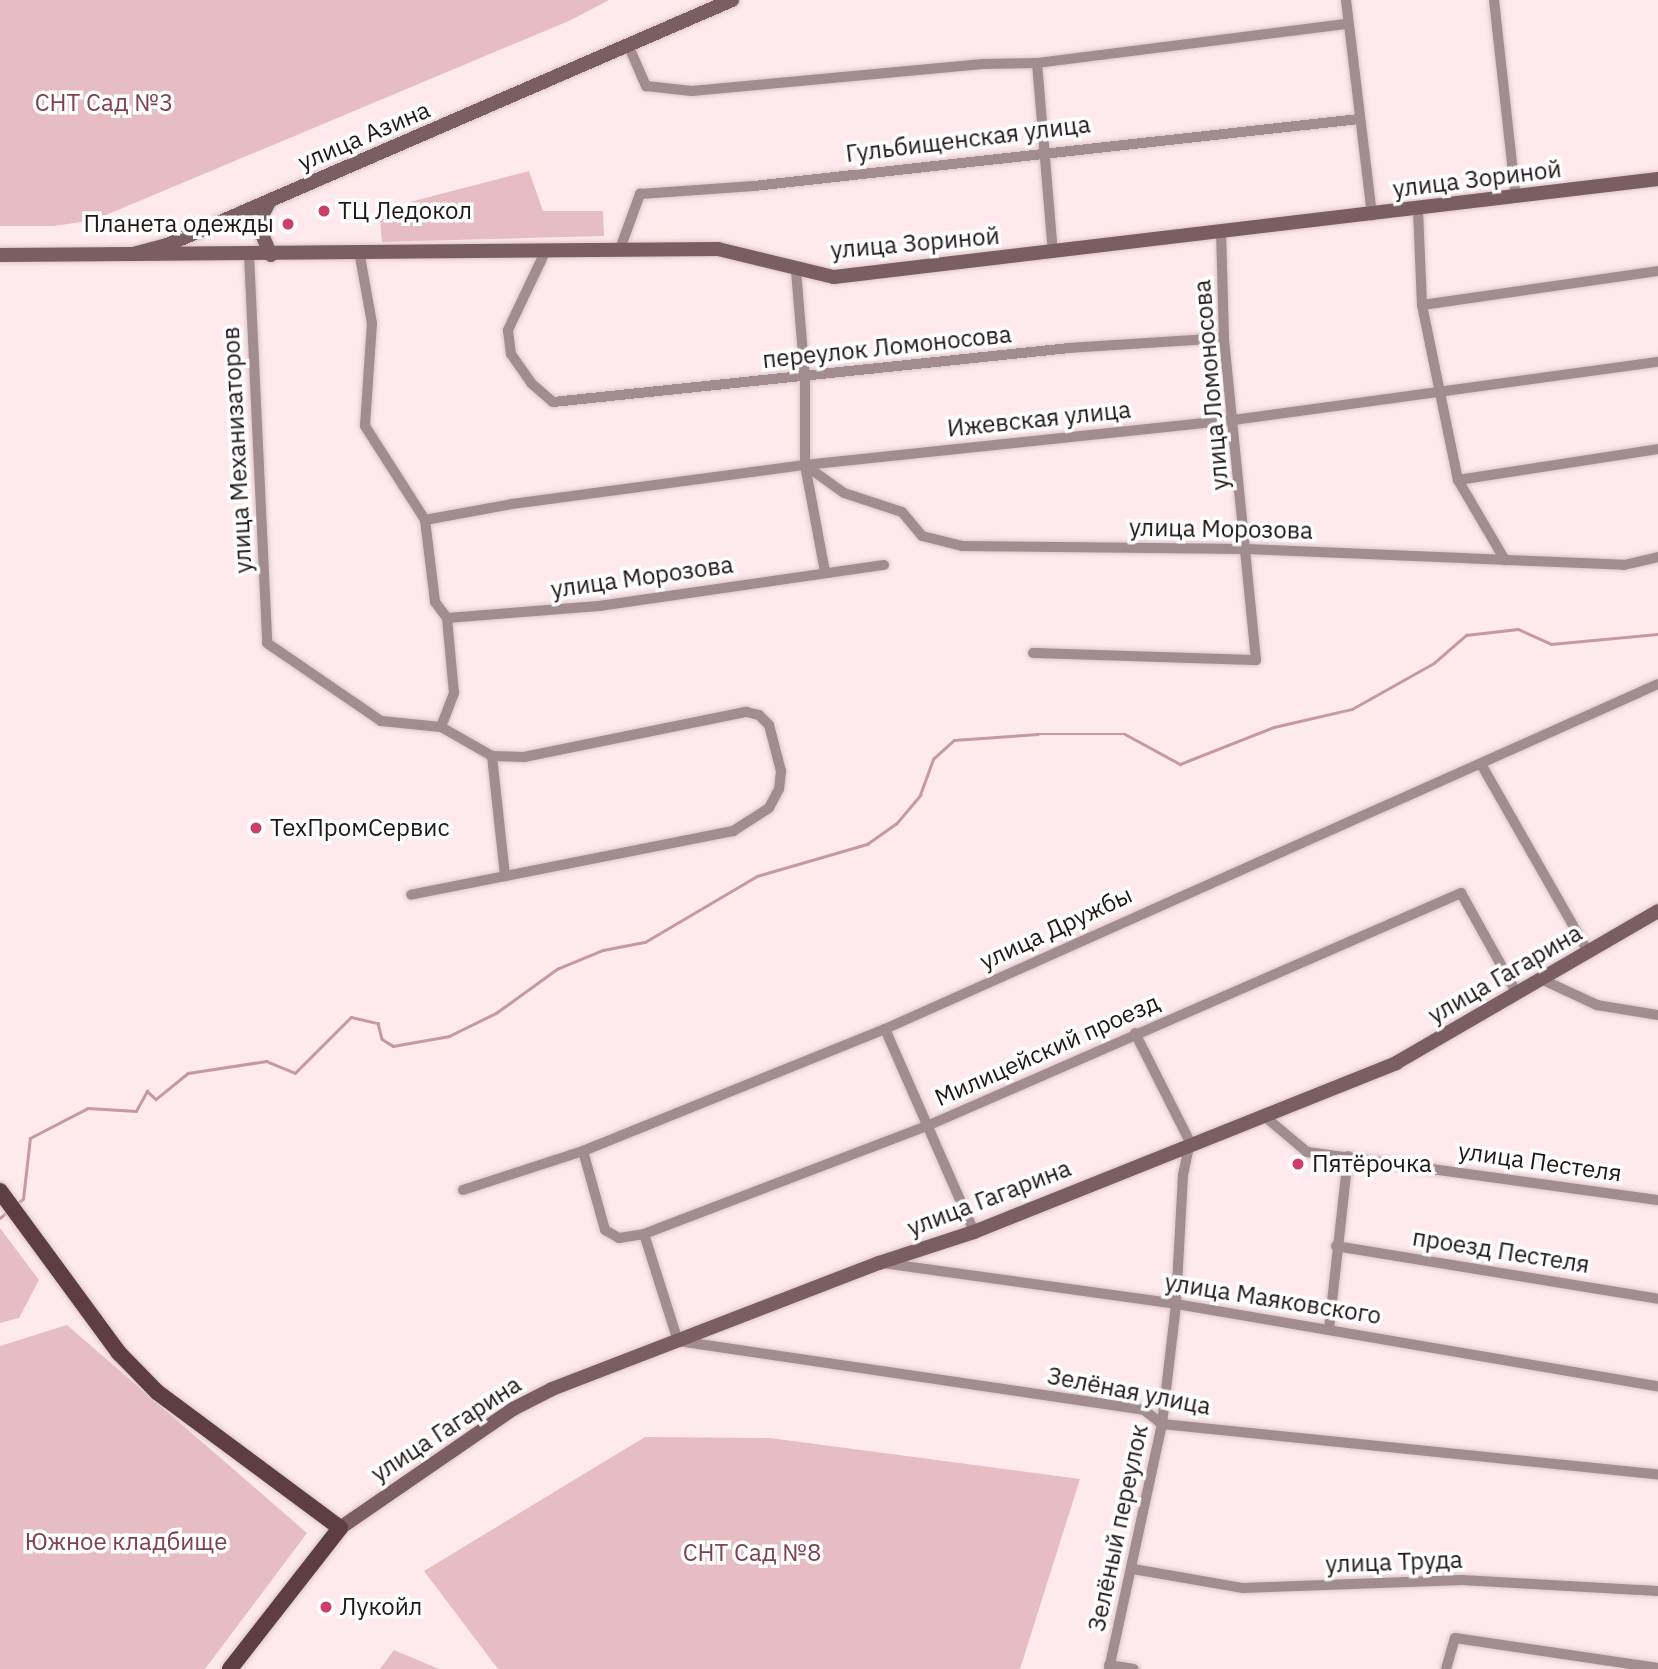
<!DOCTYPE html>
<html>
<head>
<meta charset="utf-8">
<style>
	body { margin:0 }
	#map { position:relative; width:1658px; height:1669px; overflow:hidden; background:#fee9ec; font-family:"IBM Plex Sans",sans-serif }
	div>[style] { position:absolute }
	.green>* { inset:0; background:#e6bdc3 }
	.stream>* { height:2.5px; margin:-1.25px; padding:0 1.25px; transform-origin:1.25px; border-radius:1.25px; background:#c6999f }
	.roads { filter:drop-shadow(0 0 2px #dac7ca) drop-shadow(0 0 2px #dac7ca) }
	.minor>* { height:10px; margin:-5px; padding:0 5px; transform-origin:5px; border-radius:5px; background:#a18c8f }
	.secondary>* { height:14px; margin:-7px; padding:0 7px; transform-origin:7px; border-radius:7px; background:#7b5e62 }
	.primary>* { height:16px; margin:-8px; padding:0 8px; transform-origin:8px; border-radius:8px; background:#5f3e43 }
	.dots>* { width:19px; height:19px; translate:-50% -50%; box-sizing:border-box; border:4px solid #fff; border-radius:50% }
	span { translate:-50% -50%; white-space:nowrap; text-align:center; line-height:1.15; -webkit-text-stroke:7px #fff; paint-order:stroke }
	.park-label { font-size:24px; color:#7e414d }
	.street-label { font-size:24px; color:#201719 }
	.poi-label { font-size:24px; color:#201719 }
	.left { translate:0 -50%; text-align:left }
	.right { translate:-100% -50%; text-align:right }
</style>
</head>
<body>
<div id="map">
	<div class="green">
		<i style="clip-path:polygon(0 0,609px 0,571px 20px,94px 220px,54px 226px,0 226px)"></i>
		<i style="clip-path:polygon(529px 171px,543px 211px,603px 211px,604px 236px,382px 242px,379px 210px)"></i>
		<i style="clip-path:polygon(0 1228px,39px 1280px,19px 1318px,0 1323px)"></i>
		<i style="clip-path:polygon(67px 1325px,307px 1533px,205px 1669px,0 1669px,0 1346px)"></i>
		<i style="clip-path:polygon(645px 1437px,770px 1438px,1080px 1479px,1020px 1669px,498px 1669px,424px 1571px)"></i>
		<i style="clip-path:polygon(394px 1650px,439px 1669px,380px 1669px)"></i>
	</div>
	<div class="stream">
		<i style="left:16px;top:1205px;width:9px;rotate:-41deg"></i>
		<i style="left:23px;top:1199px;width:61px;rotate:-83.5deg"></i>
		<i style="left:30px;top:1138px;width:65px;rotate:-27.3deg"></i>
		<i style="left:88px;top:1108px;width:48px;rotate:3.6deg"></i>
		<i style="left:136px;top:1111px;width:23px;rotate:-61deg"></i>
		<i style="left:147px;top:1091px;width:12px;rotate:42deg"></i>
		<i style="left:156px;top:1099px;width:41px;rotate:-39.1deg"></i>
		<i style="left:188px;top:1073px;width:79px;rotate:-8.7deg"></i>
		<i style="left:266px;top:1061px;width:31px;rotate:22deg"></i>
		<i style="left:295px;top:1073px;width:79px;rotate:-45deg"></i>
		<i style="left:351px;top:1017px;width:28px;rotate:13deg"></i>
		<i style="left:378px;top:1023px;width:16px;rotate:76deg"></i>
		<i style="left:382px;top:1039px;width:13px;rotate:32deg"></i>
		<i style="left:393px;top:1046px;width:57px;rotate:-10.1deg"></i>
		<i style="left:449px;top:1036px;width:52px;rotate:-26.1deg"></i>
		<i style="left:496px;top:1013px;width:75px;rotate:-35.8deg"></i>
		<i style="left:557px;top:969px;width:50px;rotate:-22.4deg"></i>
		<i style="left:603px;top:950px;width:43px;rotate:-10.8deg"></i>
		<i style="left:645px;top:942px;width:130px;rotate:-30.5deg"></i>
		<i style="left:757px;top:876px;width:115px;rotate:-16.2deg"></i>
		<i style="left:867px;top:844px;width:35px;rotate:-35deg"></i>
		<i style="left:896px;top:824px;width:38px;rotate:-50deg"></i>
		<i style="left:920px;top:795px;width:38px;rotate:-70deg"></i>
		<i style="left:933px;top:759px;width:28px;rotate:-42deg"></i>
		<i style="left:954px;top:740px;width:84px;rotate:-4.1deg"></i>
		<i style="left:1038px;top:734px;width:87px"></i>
		<i style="left:1125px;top:734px;width:63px;rotate:28.6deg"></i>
		<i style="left:1180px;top:764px;width:101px;rotate:-21.5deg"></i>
		<i style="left:1274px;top:727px;width:80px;rotate:-13deg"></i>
		<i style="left:1352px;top:709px;width:94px;rotate:-29.3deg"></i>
		<i style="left:1434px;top:663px;width:43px;rotate:-41.2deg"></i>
		<i style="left:1466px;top:635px;width:52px;rotate:-6.6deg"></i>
		<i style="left:1518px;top:629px;width:36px;rotate:24deg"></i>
		<i style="left:1551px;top:644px;width:107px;rotate:-5.3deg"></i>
		<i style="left:0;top:1218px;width:11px;rotate:-41deg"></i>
	</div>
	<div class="roads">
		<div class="minor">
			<i style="left:1346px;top:0;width:217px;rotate:83.1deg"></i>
			<i style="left:1494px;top:0;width:199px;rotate:83.7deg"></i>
			<i style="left:629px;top:47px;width:43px;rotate:66.4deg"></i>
			<i style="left:646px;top:86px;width:46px;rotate:6.2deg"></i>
			<i style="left:692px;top:91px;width:292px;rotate:-5.3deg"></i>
			<i style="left:983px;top:64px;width:54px;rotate:-1.1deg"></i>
			<i style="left:1037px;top:63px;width:312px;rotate:-7.2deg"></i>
			<i style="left:1037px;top:63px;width:190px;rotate:85.2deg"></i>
			<i style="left:1418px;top:210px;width:95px;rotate:87.6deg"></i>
			<i style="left:1422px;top:305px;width:179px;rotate:78.4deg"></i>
			<i style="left:1458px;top:480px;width:93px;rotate:59.6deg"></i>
			<i style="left:620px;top:249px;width:59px;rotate:-70deg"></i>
			<i style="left:640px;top:194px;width:114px;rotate:-4deg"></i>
			<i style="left:754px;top:186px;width:609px;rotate:-6.32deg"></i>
			<i style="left:546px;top:250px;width:89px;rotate:115.4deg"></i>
			<i style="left:508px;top:330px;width:24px;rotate:83deg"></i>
			<i style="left:511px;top:354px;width:35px;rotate:55deg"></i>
			<i style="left:531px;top:383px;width:29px;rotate:41deg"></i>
			<i style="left:553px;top:402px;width:519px;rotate:-5.97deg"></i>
			<i style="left:1069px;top:348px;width:155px;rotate:-3.7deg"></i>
			<i style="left:359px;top:251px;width:73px;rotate:79.8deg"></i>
			<i style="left:372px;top:323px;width:103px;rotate:93.9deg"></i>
			<i style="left:365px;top:426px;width:112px;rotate:57.4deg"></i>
			<i style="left:425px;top:520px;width:83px;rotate:83deg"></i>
			<i style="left:435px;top:602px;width:20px;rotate:53deg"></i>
			<i style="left:447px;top:618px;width:75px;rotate:84.7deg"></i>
			<i style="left:454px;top:693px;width:36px;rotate:111deg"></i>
			<i style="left:249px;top:255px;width:388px;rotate:87.3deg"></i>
			<i style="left:267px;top:643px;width:138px;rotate:34.4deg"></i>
			<i style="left:381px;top:721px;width:60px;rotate:5.7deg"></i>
			<i style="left:441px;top:727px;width:59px;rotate:29.6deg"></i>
			<i style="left:492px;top:756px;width:32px;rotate:2deg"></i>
			<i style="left:524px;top:757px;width:227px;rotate:-11.5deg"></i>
			<i style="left:746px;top:712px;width:13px;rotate:13deg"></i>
			<i style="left:759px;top:715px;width:14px;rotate:45deg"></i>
			<i style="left:769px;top:725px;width:48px;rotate:75.4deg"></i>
			<i style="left:781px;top:771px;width:18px;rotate:96deg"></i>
			<i style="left:779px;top:789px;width:21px;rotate:118deg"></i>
			<i style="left:769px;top:808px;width:43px;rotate:147.4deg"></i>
			<i style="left:733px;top:831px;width:328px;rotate:168.8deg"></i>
			<i style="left:796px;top:271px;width:107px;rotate:85.2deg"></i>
			<i style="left:805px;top:378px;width:87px;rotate:90deg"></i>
			<i style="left:805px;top:465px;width:109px;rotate:79.4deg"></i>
			<i style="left:1422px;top:305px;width:238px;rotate:-8.2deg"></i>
			<i style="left:805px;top:465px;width:48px;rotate:35.7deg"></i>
			<i style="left:844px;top:493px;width:61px;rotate:18.1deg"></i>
			<i style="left:902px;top:512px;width:31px;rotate:50deg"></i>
			<i style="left:922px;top:536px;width:41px;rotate:14deg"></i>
			<i style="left:962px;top:546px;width:285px;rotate:0.6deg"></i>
			<i style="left:1247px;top:549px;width:377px;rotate:2.4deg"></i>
			<i style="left:1624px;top:565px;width:35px;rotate:-13deg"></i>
			<i style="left:1458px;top:480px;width:202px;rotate:-8.8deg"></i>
			<i style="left:425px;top:520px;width:88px;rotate:-10.4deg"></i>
			<i style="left:512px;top:504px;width:296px;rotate:-7.6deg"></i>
			<i style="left:805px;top:465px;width:430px;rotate:-6deg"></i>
			<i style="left:1233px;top:420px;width:429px;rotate:-7.8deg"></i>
			<i style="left:447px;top:618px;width:152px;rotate:-4.5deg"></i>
			<i style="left:599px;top:606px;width:288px;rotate:-8.2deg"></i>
			<i style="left:1033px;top:653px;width:223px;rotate:1.8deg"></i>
			<i style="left:1256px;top:660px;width:324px;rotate:-95.7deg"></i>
			<i style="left:1224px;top:338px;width:106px;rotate:-91.6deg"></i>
			<i style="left:492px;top:756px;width:121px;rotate:83.8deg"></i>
			<i style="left:1481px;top:764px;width:218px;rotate:60.3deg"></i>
			<i style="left:1541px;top:979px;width:62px;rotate:24.9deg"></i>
			<i style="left:1597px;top:1005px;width:62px;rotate:9.3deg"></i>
			<i style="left:885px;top:1029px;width:222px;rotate:66.3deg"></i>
			<i style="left:1263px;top:1115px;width:57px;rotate:40.1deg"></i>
			<i style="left:1307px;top:1152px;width:354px;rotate:7.8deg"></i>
			<i style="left:583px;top:1151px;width:82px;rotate:74.4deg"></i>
			<i style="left:605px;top:1230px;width:16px;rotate:30deg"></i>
			<i style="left:619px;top:1238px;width:25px;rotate:-9deg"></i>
			<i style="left:644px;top:1234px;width:112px;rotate:72.4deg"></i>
			<i style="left:678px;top:1341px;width:471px;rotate:8.4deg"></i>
			<i style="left:1144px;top:1410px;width:23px;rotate:38deg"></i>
			<i style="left:1162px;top:1424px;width:499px;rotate:5.8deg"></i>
			<i style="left:463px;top:1190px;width:126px;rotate:-18deg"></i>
			<i style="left:583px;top:1151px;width:326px;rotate:-22deg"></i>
			<i style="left:885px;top:1029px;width:846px;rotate:-24.05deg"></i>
			<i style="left:644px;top:1234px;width:303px;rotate:-20.9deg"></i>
			<i style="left:927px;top:1126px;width:583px;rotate:-23.57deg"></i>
			<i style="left:1461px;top:893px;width:113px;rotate:60.9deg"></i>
			<i style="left:1336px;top:1246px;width:326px;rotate:9.3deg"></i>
			<i style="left:882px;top:1263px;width:297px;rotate:7.9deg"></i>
			<i style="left:1176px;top:1304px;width:489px;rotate:9.7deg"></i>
			<i style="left:1329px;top:1329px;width:174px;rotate:-83.7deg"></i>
			<i style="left:1133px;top:1569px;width:112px;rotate:9.8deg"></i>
			<i style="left:1243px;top:1588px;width:219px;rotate:-2.1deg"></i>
			<i style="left:1462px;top:1580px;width:196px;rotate:3.2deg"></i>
			<i style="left:1109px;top:1665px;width:25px;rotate:9deg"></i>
			<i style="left:1109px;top:1669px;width:251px;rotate:-77.8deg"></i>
			<i style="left:1162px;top:1424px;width:121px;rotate:-83.3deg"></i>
			<i style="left:1176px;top:1304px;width:129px;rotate:-86.9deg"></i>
			<i style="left:1183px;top:1175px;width:34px;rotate:-78deg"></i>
			<i style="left:1190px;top:1142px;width:122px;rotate:-116.8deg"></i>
			<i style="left:1446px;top:1669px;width:32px;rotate:-74deg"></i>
			<i style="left:1455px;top:1638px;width:205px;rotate:8.4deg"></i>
		</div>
		<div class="secondary">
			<i style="left:269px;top:202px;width:18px;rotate:117deg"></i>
			<i style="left:261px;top:218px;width:14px;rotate:90deg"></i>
			<i style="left:261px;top:232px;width:25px;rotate:67deg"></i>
			<i style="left:133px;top:254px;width:585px;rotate:-0.49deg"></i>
			<i style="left:718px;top:249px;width:119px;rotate:13.6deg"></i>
			<i style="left:834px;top:277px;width:830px;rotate:-6.78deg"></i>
			<i style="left:0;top:255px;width:133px;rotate:-0.4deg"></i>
			<i style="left:133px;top:254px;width:35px;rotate:-15deg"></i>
			<i style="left:167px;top:245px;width:616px;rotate:-23.44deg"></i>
			<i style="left:340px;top:1528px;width:210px;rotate:-34.5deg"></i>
			<i style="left:513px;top:1409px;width:44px;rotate:-27.1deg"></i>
			<i style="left:552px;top:1389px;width:350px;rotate:-21.1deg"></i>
			<i style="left:879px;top:1263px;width:100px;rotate:-18.1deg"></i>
			<i style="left:974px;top:1232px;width:455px;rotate:-21.8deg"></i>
			<i style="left:1396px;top:1063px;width:303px;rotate:-30.1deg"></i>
		</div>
		<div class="primary">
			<i style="left:0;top:1191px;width:201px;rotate:53.7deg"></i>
			<i style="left:119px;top:1353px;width:54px;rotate:45.7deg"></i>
			<i style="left:157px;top:1392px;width:228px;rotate:36.6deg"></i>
			<i style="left:340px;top:1528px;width:179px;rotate:128deg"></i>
		</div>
	</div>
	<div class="dots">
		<i style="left:324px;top:211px;background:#cd3e66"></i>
		<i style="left:288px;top:224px;background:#cd3e66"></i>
		<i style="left:256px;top:828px;background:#cd3e66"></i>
		<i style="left:1298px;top:1164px;background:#cd3e66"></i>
		<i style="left:326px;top:1607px;background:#cd3e66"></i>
	</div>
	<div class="park-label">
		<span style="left:104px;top:103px">СНТ Сад №3</span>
		<span style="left:126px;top:1542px">Южное кладбище</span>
		<span style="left:752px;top:1553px">СНТ Сад №8</span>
	</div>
	<div class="street-label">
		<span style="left:364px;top:136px;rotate:-23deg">улица Азина</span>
		<span style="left:968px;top:139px;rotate:-7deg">Гульбищенская улица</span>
		<span style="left:1477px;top:179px;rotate:-7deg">улица Зориной</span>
		<span style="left:915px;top:243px;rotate:-5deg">улица Зориной</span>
		<span style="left:887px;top:347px;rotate:-6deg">переулок Ломоносова</span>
		<span style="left:1211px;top:385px;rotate:-95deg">улица Ломоносова</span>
		<span style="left:1039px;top:419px;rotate:-6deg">Ижевская улица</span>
		<span style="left:237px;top:450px;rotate:-93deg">улица Механизаторов</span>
		<span style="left:1221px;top:529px;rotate:1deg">улица Морозова</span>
		<span style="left:642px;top:577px;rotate:-8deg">улица Морозова</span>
		<span style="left:1056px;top:928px;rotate:-25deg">улица Дружбы</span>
		<span style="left:1505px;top:974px;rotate:-30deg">улица Гагарина</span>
		<span style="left:1047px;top:1050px;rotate:-24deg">Милицейский проезд</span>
		<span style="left:1540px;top:1162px;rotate:8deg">улица Пестеля</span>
		<span style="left:989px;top:1198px;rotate:-21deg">улица Гагарина</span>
		<span style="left:1501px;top:1251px;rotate:9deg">проезд Пестеля</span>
		<span style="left:1273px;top:1299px;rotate:9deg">улица Маяковского</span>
		<span style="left:1129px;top:1391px;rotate:11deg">Зелёная улица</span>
		<span style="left:446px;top:1429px;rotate:-33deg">улица Гагарина</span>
		<span style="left:1118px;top:1528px;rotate:-78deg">Зелёный переулок</span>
		<span style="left:1394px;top:1562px;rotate:-2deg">улица Труда</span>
	</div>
	<div class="poi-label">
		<span class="left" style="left:338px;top:211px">ТЦ Ледокол</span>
		<span class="right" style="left:274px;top:224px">Планета одежды</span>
		<span class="left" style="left:270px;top:828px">ТехПромСервис</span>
		<span class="left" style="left:1312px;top:1164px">Пятёрочка</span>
		<span class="left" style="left:340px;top:1607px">Лукойл</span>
	</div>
</div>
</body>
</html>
